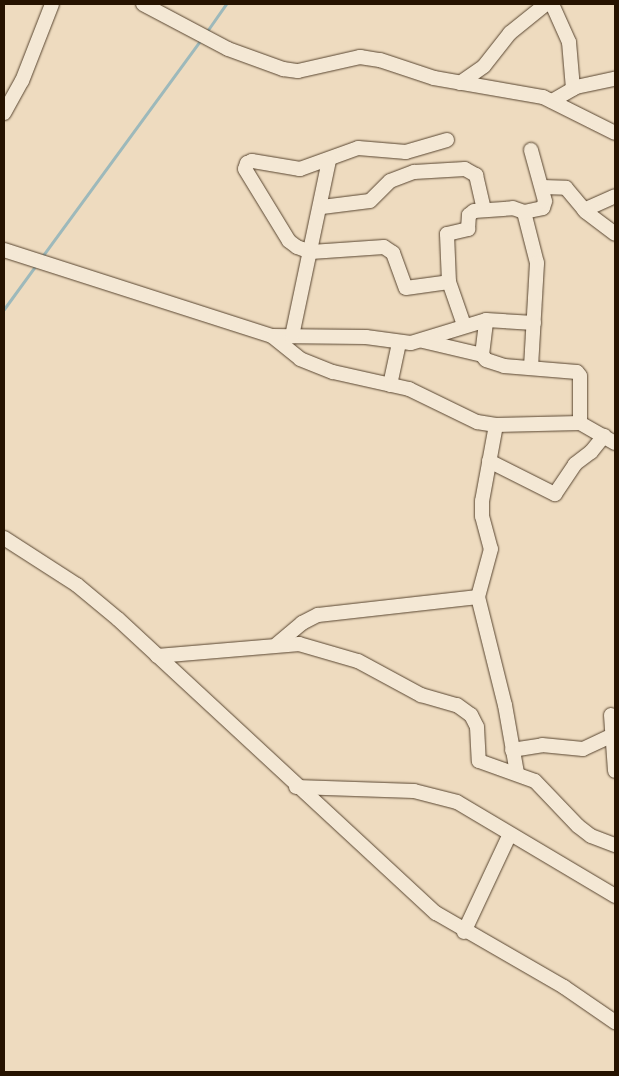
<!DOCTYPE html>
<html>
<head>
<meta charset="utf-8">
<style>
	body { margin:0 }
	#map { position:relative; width:619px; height:1076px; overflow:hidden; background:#eedbbf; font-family:"IM FELL English",serif }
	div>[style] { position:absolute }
	.stream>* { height:3px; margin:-1.5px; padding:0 1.5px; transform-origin:1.5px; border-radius:1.5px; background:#9db9bb }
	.roads { filter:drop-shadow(0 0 1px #584530) drop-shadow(0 0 1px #584530) }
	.street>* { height:14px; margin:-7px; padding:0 7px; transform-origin:7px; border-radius:7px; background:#f4e8d5 }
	span { translate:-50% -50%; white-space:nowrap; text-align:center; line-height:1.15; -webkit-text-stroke:5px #f4e8d5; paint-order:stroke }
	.frame { position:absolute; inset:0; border:5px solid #261300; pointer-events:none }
</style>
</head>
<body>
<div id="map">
	<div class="stream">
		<i style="left:205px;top:34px;width:37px;rotate:-55deg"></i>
		<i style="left:41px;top:258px;width:271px;rotate:-53.8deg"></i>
		<i style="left:4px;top:309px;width:54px;rotate:-54deg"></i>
	</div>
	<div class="roads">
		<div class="street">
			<i style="left:143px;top:4px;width:96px;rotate:27.9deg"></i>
			<i style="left:228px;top:49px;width:59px;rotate:20deg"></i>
			<i style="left:283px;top:69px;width:15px;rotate:8deg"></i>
			<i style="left:298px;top:71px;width:64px;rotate:-12.7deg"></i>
			<i style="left:360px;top:57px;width:20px;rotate:9deg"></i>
			<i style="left:380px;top:60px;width:57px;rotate:18.4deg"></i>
			<i style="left:434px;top:78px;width:111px;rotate:9.9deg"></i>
			<i style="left:543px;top:97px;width:80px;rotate:26.6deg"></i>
			<i style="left:552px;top:4px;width:42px;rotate:65.9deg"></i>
			<i style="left:569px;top:42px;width:47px;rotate:85.1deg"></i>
			<i style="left:460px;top:83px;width:29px;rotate:-35deg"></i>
			<i style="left:484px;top:66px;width:42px;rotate:-51.8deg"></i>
			<i style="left:510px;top:33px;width:46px;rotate:-38.9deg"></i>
			<i style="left:552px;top:101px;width:28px;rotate:-30deg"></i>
			<i style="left:576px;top:87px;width:40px;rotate:-12deg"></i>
			<i style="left:4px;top:113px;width:37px;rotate:-61deg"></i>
			<i style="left:22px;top:81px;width:83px;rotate:-68.7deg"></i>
			<i style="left:447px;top:140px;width:43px;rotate:163.7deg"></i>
			<i style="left:406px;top:152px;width:48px;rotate:-175.2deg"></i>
			<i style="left:358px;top:148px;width:62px;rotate:160.1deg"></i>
			<i style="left:300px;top:169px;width:49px;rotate:-170.5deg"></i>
			<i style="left:252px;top:161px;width:5px;rotate:158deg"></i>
			<i style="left:247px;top:163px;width:6px;rotate:108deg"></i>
			<i style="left:245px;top:169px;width:84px;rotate:58.6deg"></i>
			<i style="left:289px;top:241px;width:10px;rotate:37deg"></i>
			<i style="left:297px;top:247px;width:15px;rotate:20deg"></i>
			<i style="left:311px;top:252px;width:73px;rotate:-3.9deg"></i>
			<i style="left:384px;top:247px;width:11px;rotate:34deg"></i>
			<i style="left:393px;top:253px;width:37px;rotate:70deg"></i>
			<i style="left:406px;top:288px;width:43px;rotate:-7.9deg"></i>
			<i style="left:542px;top:187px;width:24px;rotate:2deg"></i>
			<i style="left:566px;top:188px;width:31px;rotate:50deg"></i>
			<i style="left:586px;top:212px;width:36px;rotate:37deg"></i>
			<i style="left:322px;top:207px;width:48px;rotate:-7.1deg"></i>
			<i style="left:370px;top:201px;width:28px;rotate:-45deg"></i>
			<i style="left:390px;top:181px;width:26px;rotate:-21deg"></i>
			<i style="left:414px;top:172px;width:51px;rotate:-3.4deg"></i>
			<i style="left:465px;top:169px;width:13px;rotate:29deg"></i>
			<i style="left:476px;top:175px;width:36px;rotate:77deg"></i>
			<i style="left:584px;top:210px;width:34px;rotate:-24deg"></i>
			<i style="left:524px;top:212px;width:53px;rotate:75.7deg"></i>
			<i style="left:537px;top:263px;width:105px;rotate:93.3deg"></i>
			<i style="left:4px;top:250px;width:281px;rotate:17.8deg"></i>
			<i style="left:272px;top:336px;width:94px;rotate:0.6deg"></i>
			<i style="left:366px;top:337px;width:45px;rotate:7.6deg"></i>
			<i style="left:411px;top:343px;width:78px;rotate:-17deg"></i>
			<i style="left:486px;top:320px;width:48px;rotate:3.6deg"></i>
			<i style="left:464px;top:325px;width:46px;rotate:-109.2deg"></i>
			<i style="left:449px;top:282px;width:48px;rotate:-92.4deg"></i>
			<i style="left:447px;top:234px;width:22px;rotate:-13deg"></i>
			<i style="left:468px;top:229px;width:14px;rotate:-86deg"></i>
			<i style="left:469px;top:215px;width:6px;rotate:-39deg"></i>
			<i style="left:474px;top:211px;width:39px;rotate:-4deg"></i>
			<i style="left:513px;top:208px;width:12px;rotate:20deg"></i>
			<i style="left:524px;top:212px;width:19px;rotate:-12deg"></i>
			<i style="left:543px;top:208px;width:7px;rotate:-74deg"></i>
			<i style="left:545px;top:201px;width:53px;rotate:-105.4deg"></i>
			<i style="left:272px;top:336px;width:36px;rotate:39deg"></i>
			<i style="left:300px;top:359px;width:35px;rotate:22deg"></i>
			<i style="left:333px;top:372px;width:78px;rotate:12.6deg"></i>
			<i style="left:409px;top:389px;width:76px;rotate:25.9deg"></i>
			<i style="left:477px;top:422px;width:19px;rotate:9deg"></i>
			<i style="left:496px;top:425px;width:84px;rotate:-1.4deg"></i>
			<i style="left:580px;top:423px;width:40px;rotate:29.7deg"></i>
			<i style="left:292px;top:336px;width:180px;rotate:-78.1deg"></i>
			<i style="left:423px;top:341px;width:61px;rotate:13.3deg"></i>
			<i style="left:482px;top:355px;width:6px;rotate:51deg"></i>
			<i style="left:486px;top:360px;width:19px;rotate:18deg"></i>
			<i style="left:504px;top:366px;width:73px;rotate:4.7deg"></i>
			<i style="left:577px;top:372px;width:5px;rotate:53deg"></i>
			<i style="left:580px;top:376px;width:47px;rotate:90deg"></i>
			<i style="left:482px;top:355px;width:35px;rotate:-83deg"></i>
			<i style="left:390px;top:385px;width:43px;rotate:-77.9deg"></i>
			<i style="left:496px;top:425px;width:77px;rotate:100.4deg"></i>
			<i style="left:482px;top:501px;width:15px;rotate:90deg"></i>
			<i style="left:482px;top:516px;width:34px;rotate:75deg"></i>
			<i style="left:491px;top:549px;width:50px;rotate:105.2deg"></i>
			<i style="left:478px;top:597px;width:111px;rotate:76deg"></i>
			<i style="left:505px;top:705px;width:69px;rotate:80deg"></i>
			<i style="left:489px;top:461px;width:74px;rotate:26.6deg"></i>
			<i style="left:555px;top:494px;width:36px;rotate:-56deg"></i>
			<i style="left:575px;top:464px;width:20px;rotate:-37deg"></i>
			<i style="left:591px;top:452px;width:21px;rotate:-51deg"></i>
			<i style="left:4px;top:538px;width:87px;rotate:32.8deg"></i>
			<i style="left:77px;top:585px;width:53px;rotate:39.7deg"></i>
			<i style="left:118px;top:619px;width:433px;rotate:42.8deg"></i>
			<i style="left:436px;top:913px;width:148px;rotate:30deg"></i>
			<i style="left:564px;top:987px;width:62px;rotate:34.5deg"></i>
			<i style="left:277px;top:644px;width:33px;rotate:-40deg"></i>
			<i style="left:302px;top:623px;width:18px;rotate:-27deg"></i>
			<i style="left:318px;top:615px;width:161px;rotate:-6.4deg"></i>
			<i style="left:157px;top:656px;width:143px;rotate:-4.8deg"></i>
			<i style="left:299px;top:644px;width:61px;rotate:16.1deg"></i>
			<i style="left:358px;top:661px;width:72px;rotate:28.4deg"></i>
			<i style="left:421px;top:695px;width:37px;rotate:16deg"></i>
			<i style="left:457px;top:705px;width:17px;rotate:36deg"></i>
			<i style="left:471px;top:715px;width:13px;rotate:63deg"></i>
			<i style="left:477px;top:727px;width:34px;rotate:87deg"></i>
			<i style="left:479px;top:761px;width:59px;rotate:19.7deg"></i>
			<i style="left:535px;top:781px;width:62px;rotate:46.3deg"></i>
			<i style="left:578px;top:826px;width:16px;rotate:38deg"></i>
			<i style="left:591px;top:836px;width:26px;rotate:21deg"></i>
			<i style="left:611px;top:715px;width:56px;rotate:85.9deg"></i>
			<i style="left:512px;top:750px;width:30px;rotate:-9deg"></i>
			<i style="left:542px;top:745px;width:41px;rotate:5.6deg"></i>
			<i style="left:583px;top:749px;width:31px;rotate:-25deg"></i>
			<i style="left:296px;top:787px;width:118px;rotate:1.9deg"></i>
			<i style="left:414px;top:791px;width:44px;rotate:14.3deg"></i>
			<i style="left:457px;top:802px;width:184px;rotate:30.7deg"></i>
			<i style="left:464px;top:932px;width:108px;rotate:-64.9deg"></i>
		</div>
	</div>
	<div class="frame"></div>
</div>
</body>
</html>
